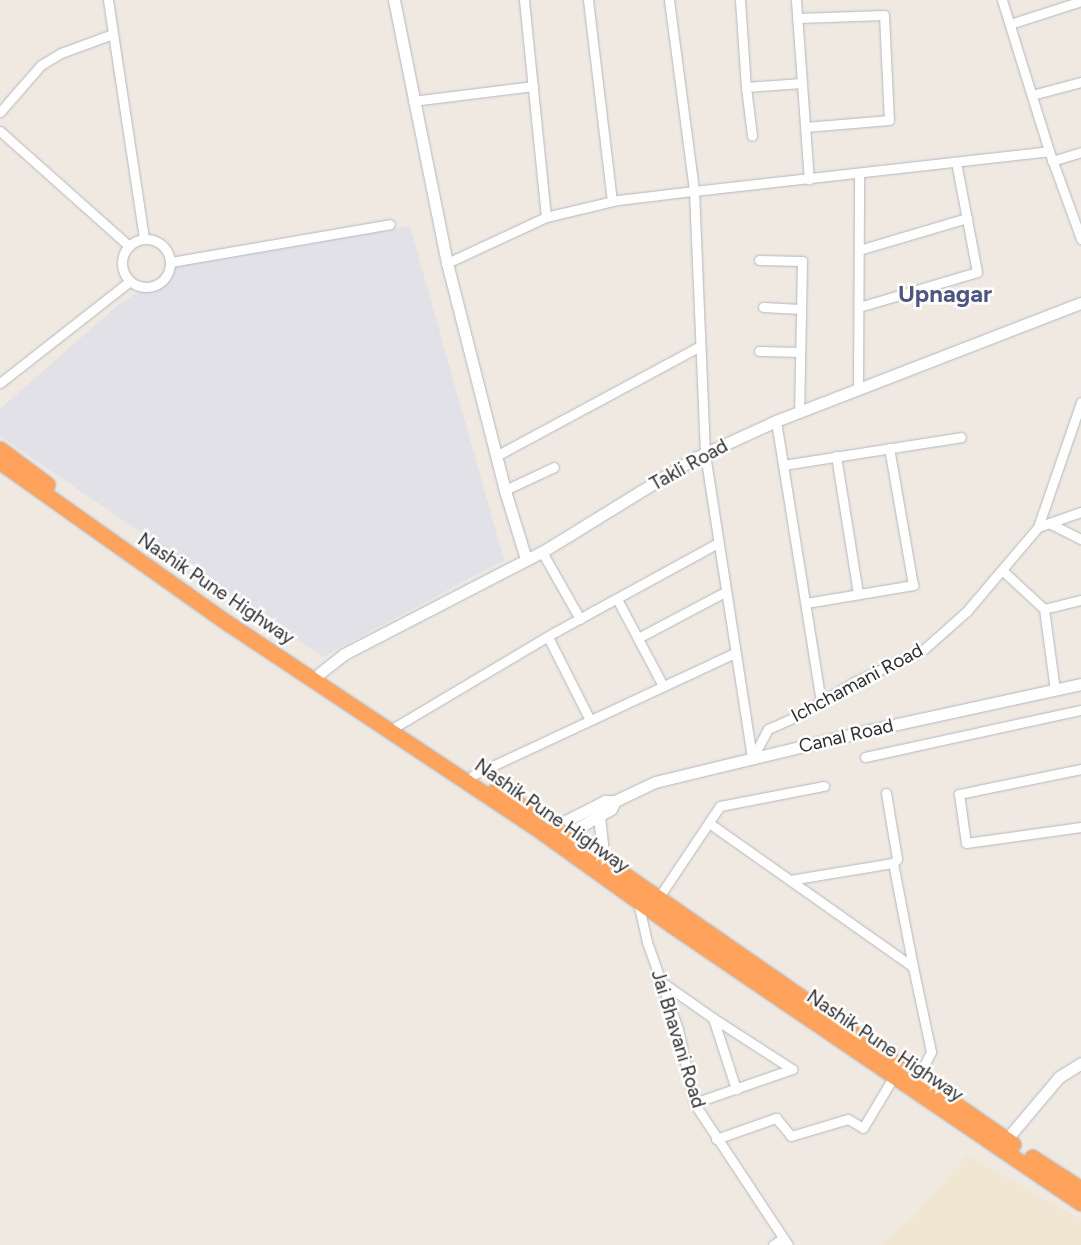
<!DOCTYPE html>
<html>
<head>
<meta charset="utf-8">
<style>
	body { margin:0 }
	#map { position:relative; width:1081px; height:1245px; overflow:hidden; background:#efe9e1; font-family:Figtree,sans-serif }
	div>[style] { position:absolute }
	.industrial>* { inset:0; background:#e3e1e8 }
	.education>* { inset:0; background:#f0e6d1 }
	.roads { filter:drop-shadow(0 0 1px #b4b7c1) drop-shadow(0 0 1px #b4b7c1) }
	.street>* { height:9px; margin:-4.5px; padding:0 4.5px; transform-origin:4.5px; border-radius:4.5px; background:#fff }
	.street>.ring { margin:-4.5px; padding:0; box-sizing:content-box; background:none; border:9px solid #fff; border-radius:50% }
	.secondary>* { height:11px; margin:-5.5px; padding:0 5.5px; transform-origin:5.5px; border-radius:5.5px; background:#fff }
	.highway>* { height:15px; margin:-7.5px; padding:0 7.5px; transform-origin:7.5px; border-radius:7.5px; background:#ffa35c }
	span { translate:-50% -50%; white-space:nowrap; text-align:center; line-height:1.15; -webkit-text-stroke:5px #fff; paint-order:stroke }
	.street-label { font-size:19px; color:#2e2e2e }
	.district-label { font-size:24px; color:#4d5680; font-weight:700 }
</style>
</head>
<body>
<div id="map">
	<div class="industrial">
		<i style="clip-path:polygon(410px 226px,504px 560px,323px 657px,0 436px,0 409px,118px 305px,184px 262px)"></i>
	</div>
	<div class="education">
		<i style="clip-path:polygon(967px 1155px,1081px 1220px,1081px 1245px,880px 1245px,912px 1219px)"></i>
	</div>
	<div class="roads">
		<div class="street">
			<i style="left:108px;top:0;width:241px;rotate:81.4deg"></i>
			<i style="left:588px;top:0;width:202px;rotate:83.2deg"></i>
			<i style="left:669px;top:0;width:193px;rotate:82.5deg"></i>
			<i style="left:694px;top:191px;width:357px;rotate:-6.4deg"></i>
			<i style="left:1049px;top:151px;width:94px;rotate:70deg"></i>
			<i style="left:740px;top:0;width:87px;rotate:86.1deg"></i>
			<i style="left:746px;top:87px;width:56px;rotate:-4.1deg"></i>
			<i style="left:796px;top:0;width:180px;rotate:85.9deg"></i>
			<i style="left:1002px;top:0;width:158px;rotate:72.7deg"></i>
			<i style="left:797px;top:18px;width:87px;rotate:-2deg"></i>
			<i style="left:884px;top:15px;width:105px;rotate:87.3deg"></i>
			<i style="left:889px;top:120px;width:84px;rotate:175.2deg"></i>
			<i style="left:1010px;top:24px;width:75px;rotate:-17.9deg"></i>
			<i style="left:746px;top:87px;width:49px;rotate:83deg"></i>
			<i style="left:1032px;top:95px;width:51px;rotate:-14.9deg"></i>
			<i style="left:413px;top:101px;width:121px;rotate:-7.1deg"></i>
			<i style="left:0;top:112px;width:62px;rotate:-48.9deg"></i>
			<i style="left:41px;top:65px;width:23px;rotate:-31deg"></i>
			<i style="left:61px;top:53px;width:55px;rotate:-20.1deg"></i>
			<i style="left:0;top:131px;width:173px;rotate:41.7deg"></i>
			<i style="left:1052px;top:161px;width:30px;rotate:-17deg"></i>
			<i style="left:546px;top:217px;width:74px;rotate:-13.3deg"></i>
			<i style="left:618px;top:200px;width:77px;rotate:-6.8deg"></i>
			<i style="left:694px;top:191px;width:263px;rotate:87.6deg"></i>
			<i style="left:705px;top:454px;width:309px;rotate:81.2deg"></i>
			<i class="ring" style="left:122px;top:239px;width:39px;height:39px"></i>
			<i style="left:859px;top:250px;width:113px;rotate:-16.5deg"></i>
			<i style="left:759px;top:260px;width:43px;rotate:1.3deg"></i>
			<i style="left:802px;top:261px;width:152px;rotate:91.1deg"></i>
			<i style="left:171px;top:262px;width:222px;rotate:-9.8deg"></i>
			<i style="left:447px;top:263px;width:109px;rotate:-24.9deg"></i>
			<i style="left:546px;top:217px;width:218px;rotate:-95.8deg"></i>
			<i style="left:763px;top:307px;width:38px;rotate:3deg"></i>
			<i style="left:859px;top:307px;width:123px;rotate:-16.5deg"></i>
			<i style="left:977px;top:272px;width:112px;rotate:-100.8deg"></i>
			<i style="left:759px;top:351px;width:41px;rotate:1.4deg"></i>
			<i style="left:0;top:383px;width:165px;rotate:-38.1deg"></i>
			<i style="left:858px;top:389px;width:215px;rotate:-89.7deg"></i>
			<i style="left:776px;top:421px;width:285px;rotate:80.9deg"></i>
			<i style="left:496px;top:456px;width:232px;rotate:-28.3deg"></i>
			<i style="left:836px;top:456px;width:140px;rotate:80.9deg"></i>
			<i style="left:783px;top:465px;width:180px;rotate:-8.9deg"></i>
			<i style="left:505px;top:490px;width:54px;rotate:-25.1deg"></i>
			<i style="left:1049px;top:523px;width:36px;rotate:27deg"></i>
			<i style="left:1038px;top:527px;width:46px;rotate:-19.2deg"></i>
			<i style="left:542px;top:552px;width:77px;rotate:60.4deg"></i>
			<i style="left:1002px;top:570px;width:57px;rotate:42.9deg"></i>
			<i style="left:1044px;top:609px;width:82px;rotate:82.3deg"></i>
			<i style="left:617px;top:599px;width:98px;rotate:62.1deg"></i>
			<i style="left:806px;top:603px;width:109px;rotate:-9.5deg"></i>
			<i style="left:913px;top:585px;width:139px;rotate:-99.9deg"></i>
			<i style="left:1044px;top:609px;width:38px;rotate:-14deg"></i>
			<i style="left:548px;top:637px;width:93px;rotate:63.2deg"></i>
			<i style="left:638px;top:638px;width:98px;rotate:-27.9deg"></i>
			<i style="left:390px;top:730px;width:194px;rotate:-30.7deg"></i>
			<i style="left:557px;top:631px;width:183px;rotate:-28.7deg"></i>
			<i style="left:865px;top:757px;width:221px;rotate:-12.3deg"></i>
			<i style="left:752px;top:759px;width:34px;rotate:-62deg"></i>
			<i style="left:768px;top:729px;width:30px;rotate:-24deg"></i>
			<i style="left:795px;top:717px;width:69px;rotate:-30.7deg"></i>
			<i style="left:854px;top:682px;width:76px;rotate:-24.9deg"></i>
			<i style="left:923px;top:650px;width:57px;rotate:-41.5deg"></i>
			<i style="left:966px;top:612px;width:111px;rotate:-49.7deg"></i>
			<i style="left:1038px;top:527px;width:132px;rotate:-71deg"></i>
			<i style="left:1081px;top:769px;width:125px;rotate:168.4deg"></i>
			<i style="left:959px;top:794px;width:49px;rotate:81.9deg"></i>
			<i style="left:966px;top:843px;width:116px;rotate:-7.9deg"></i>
			<i style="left:473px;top:775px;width:289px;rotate:-25deg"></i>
			<i style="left:886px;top:793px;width:67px;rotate:80.5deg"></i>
			<i style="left:897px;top:859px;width:6px;rotate:135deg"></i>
			<i style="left:709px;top:823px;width:250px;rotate:35.2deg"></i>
			<i style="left:913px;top:967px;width:87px;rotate:78deg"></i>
			<i style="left:931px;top:1052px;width:30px;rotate:118deg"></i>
			<i style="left:790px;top:880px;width:104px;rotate:-9.4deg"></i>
			<i style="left:893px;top:863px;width:106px;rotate:79.1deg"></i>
			<i style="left:657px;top:900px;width:113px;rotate:-56.2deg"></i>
			<i style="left:720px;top:806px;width:106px;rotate:-10.9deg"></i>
			<i style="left:638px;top:902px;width:41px;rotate:77.3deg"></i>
			<i style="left:647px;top:942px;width:92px;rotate:70.4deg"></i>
			<i style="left:678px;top:1029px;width:76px;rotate:77.8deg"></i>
			<i style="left:694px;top:1103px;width:170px;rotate:56.5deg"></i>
			<i style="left:663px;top:983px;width:61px;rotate:35deg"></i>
			<i style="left:713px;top:1018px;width:75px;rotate:72.1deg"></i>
			<i style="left:694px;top:1103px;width:104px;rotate:-19.1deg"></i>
			<i style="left:792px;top:1069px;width:94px;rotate:-147.2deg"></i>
			<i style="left:716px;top:1139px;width:64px;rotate:-19.3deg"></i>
			<i style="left:776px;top:1118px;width:23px;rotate:50deg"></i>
			<i style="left:791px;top:1136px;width:59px;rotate:-16.6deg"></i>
			<i style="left:848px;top:1119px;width:17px;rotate:31deg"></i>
			<i style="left:863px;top:1128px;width:61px;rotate:-59.2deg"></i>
			<i style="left:773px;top:1245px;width:12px;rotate:-35deg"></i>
		</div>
		<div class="secondary">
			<i style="left:394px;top:0;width:268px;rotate:78.6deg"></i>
			<i style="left:447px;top:263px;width:238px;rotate:75.7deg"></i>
			<i style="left:506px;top:494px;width:68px;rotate:72.9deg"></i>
			<i style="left:320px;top:673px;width:31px;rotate:-38deg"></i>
			<i style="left:344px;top:654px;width:223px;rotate:-27.3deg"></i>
			<i style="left:542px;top:552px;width:180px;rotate:-31.6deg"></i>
			<i style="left:695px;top:458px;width:89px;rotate:-24.6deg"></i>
			<i style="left:776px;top:421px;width:327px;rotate:-21.2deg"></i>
			<i style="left:599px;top:816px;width:46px;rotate:83.8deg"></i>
			<i style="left:550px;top:829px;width:62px;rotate:-27deg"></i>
			<i style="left:605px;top:801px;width:10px"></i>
			<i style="left:615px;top:801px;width:44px;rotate:-25.4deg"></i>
			<i style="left:655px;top:782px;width:212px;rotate:-13.6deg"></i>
			<i style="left:861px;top:732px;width:225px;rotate:-12.3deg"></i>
			<i style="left:562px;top:837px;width:56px;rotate:-29.7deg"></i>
			<i style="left:611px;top:809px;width:9px;rotate:-63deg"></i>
			<i style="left:1006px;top:1140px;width:82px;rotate:-49.9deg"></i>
			<i style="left:1059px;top:1077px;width:26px;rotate:-32deg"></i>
		</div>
		<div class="highway">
			<i style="left:0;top:449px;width:59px;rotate:36.7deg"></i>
			<i style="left:0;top:462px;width:281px;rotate:35.3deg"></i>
			<i style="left:229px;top:624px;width:377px;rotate:33.6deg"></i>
			<i style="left:543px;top:833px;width:160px;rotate:35.6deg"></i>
			<i style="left:673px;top:926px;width:493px;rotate:34.2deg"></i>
			<i style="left:496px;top:789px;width:83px;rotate:32.7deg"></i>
			<i style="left:566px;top:834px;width:544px;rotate:34.74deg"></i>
			<i style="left:1032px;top:1157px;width:59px;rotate:33.1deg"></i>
		</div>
	</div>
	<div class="street-label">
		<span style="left:689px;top:465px;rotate:-29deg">Takli Road</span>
		<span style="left:216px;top:589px;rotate:34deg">Nashik Pune Highway</span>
		<span style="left:857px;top:683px;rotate:-28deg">Ichchamani Road</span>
		<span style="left:846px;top:736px;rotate:-13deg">Canal Road</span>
		<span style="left:552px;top:816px;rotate:35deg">Nashik Pune Highway</span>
		<span style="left:678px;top:1039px;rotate:73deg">Jai Bhavani Road</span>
		<span style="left:885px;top:1046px;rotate:34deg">Nashik Pune Highway</span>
	</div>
	<div class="district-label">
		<span style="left:945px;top:294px">Upnagar</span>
	</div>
</div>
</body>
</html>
